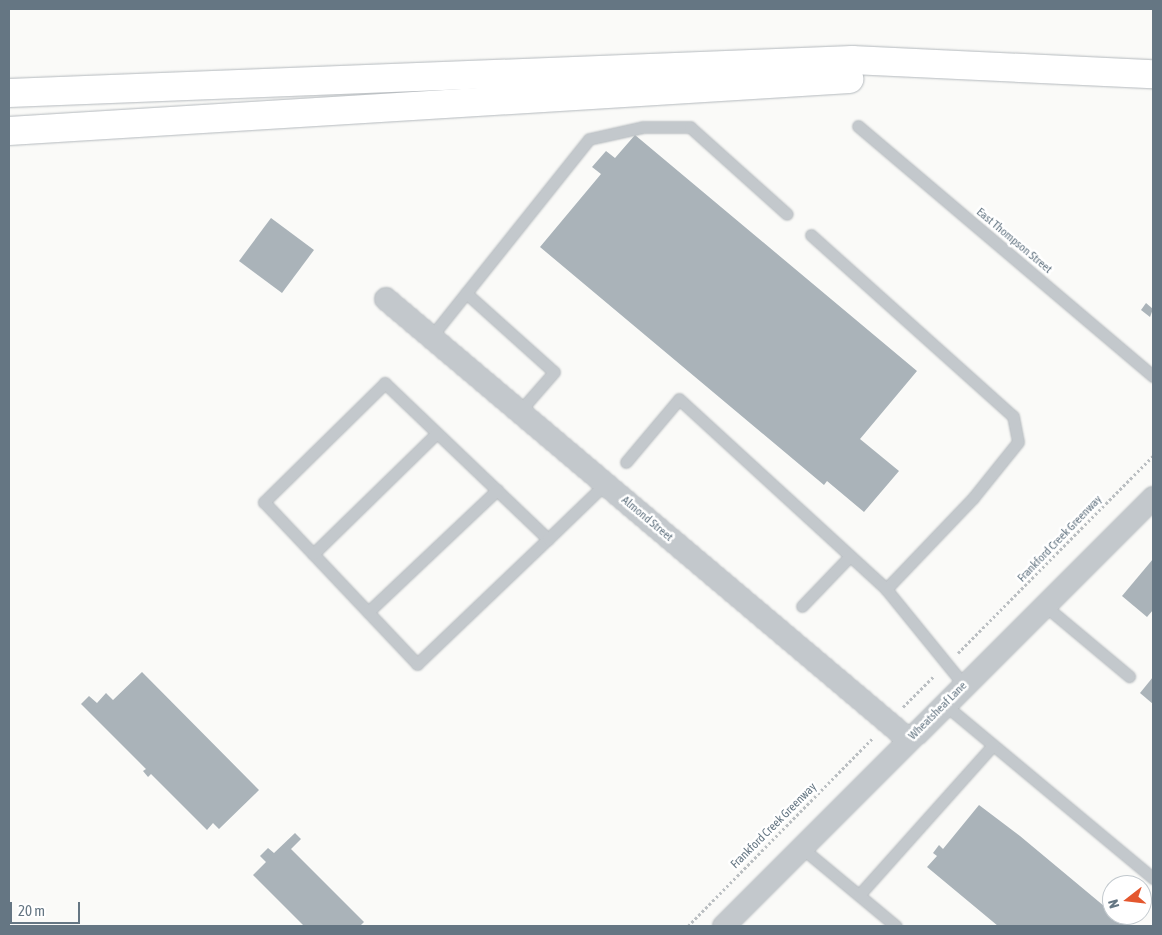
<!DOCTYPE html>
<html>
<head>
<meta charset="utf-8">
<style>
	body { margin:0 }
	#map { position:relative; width:1162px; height:935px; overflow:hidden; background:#fafaf8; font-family:"Asap Condensed",sans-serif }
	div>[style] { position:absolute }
	.building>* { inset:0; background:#aab3b9 }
	.path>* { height:3px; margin-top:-1.5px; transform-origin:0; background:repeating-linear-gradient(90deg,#bbbfc2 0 2.5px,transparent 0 5px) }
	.roads { filter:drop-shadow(0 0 1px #b4b9bd) drop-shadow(0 0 1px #b4b9bd) }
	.service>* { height:11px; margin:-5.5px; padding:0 5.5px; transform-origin:5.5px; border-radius:5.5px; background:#c3c8cc }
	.minor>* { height:22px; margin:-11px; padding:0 11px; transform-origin:11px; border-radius:11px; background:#c3c8cc }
	.motorway>* { height:28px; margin:-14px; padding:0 14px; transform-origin:14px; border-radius:14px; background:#fff }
	span { translate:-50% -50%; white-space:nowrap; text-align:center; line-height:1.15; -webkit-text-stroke:5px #fff; paint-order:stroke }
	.street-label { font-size:12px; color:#657683 }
	.frame { position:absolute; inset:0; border:10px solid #657683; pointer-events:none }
	.north { position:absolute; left:1102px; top:875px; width:50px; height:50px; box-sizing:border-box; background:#fff; border:1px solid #c1c8cd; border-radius:50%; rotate:254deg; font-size:14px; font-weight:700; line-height:20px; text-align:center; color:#657683 }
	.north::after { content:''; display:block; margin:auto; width:18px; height:22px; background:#e4572e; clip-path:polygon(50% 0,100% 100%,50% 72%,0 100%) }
	.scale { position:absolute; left:10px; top:902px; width:70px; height:22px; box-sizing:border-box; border:2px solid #657683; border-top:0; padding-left:6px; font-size:15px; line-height:18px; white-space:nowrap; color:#657683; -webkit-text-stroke:4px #fff; paint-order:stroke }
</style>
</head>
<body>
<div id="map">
	<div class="building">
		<i style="clip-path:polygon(635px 135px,917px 371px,860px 439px,899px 471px,864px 512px,827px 481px,824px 485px,540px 247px,601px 174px,592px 167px,606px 151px,615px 158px)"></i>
		<i style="clip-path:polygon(271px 218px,314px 250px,282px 293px,239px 261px)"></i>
		<i style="clip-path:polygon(1146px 303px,1153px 309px,1150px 317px,1141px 310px)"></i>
		<i style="clip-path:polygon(1153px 559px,1153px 610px,1147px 617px,1122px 596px)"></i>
		<i style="clip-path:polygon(142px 672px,259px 790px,219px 829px,213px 823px,207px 830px,151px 774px,148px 777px,143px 771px,146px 769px,81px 704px,89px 696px,97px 703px,106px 693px,113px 700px)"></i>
		<i style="clip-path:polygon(1153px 677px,1153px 704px,1140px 693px)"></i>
		<i style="clip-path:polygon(979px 805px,1020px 836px,1128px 926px,998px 926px,927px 867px,937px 856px,933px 853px,939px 845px,943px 849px)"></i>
		<i style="clip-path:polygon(295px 833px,301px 839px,291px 849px,364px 922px,360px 926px,304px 926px,253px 875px,266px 862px,260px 856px,268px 848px,274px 853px)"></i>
	</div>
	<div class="path">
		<i style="left:958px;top:653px;width:277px;rotate:-45.3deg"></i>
		<i style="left:903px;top:707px;width:44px;rotate:-45deg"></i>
		<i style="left:688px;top:926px;width:264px;rotate:-45.5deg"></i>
	</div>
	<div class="roads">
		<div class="service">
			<i style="left:858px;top:126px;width:387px;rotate:40.3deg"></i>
			<i style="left:811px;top:235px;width:271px;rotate:41.9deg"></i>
			<i style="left:1013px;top:416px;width:26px;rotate:79deg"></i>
			<i style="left:1018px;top:442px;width:72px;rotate:128.8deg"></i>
			<i style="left:973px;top:498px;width:126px;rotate:133.7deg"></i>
			<i style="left:886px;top:589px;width:124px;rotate:50.9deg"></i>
			<i style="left:466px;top:293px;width:118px;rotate:41.9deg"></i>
			<i style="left:554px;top:372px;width:52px;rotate:131.1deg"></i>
			<i style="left:431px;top:337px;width:253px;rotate:-51.4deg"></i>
			<i style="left:589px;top:139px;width:55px;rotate:-12.5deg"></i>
			<i style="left:643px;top:127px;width:47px"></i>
			<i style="left:690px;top:127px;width:130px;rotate:41.9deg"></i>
			<i style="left:626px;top:462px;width:82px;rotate:-49.9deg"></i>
			<i style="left:679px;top:399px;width:281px;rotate:42.5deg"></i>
			<i style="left:548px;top:539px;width:226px;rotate:-136.3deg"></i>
			<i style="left:385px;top:383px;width:170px;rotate:135.5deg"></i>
			<i style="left:264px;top:502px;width:223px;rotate:46.6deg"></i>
			<i style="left:417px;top:664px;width:181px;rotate:-43.7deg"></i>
			<i style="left:548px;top:539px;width:79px;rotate:-44deg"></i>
			<i style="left:313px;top:554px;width:173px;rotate:-44.3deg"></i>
			<i style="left:1044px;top:605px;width:111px;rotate:39.9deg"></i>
			<i style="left:802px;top:606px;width:69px;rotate:-46.2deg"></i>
			<i style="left:368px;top:612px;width:178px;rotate:-43.4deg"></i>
			<i style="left:944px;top:704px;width:272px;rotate:39.8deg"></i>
			<i style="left:802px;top:848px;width:122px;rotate:39.7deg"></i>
			<i style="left:859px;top:895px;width:201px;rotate:-48.2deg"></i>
		</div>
		<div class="minor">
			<i style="left:386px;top:299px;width:684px;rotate:40.14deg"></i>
			<i style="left:724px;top:926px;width:606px;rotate:-44.93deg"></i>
		</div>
		<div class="motorway">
			<i style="left:9px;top:93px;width:844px;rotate:-2.24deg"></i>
			<i style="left:852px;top:60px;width:301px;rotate:2.7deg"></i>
			<i style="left:9px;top:131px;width:842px;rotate:-3.54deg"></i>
		</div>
	</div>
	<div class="street-label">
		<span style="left:1014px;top:241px;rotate:40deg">East Thompson Street</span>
		<span style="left:647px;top:519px;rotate:40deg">Almond Street</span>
		<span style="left:1060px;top:539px;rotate:-46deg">Frankford Creek Greenway</span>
		<span style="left:938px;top:711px;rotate:-45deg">Wheatsheaf Lane</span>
		<span style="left:774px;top:826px;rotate:-45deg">Frankford Creek Greenway</span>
	</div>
	<div class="frame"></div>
	<div class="north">N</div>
	<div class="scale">20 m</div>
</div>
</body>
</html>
